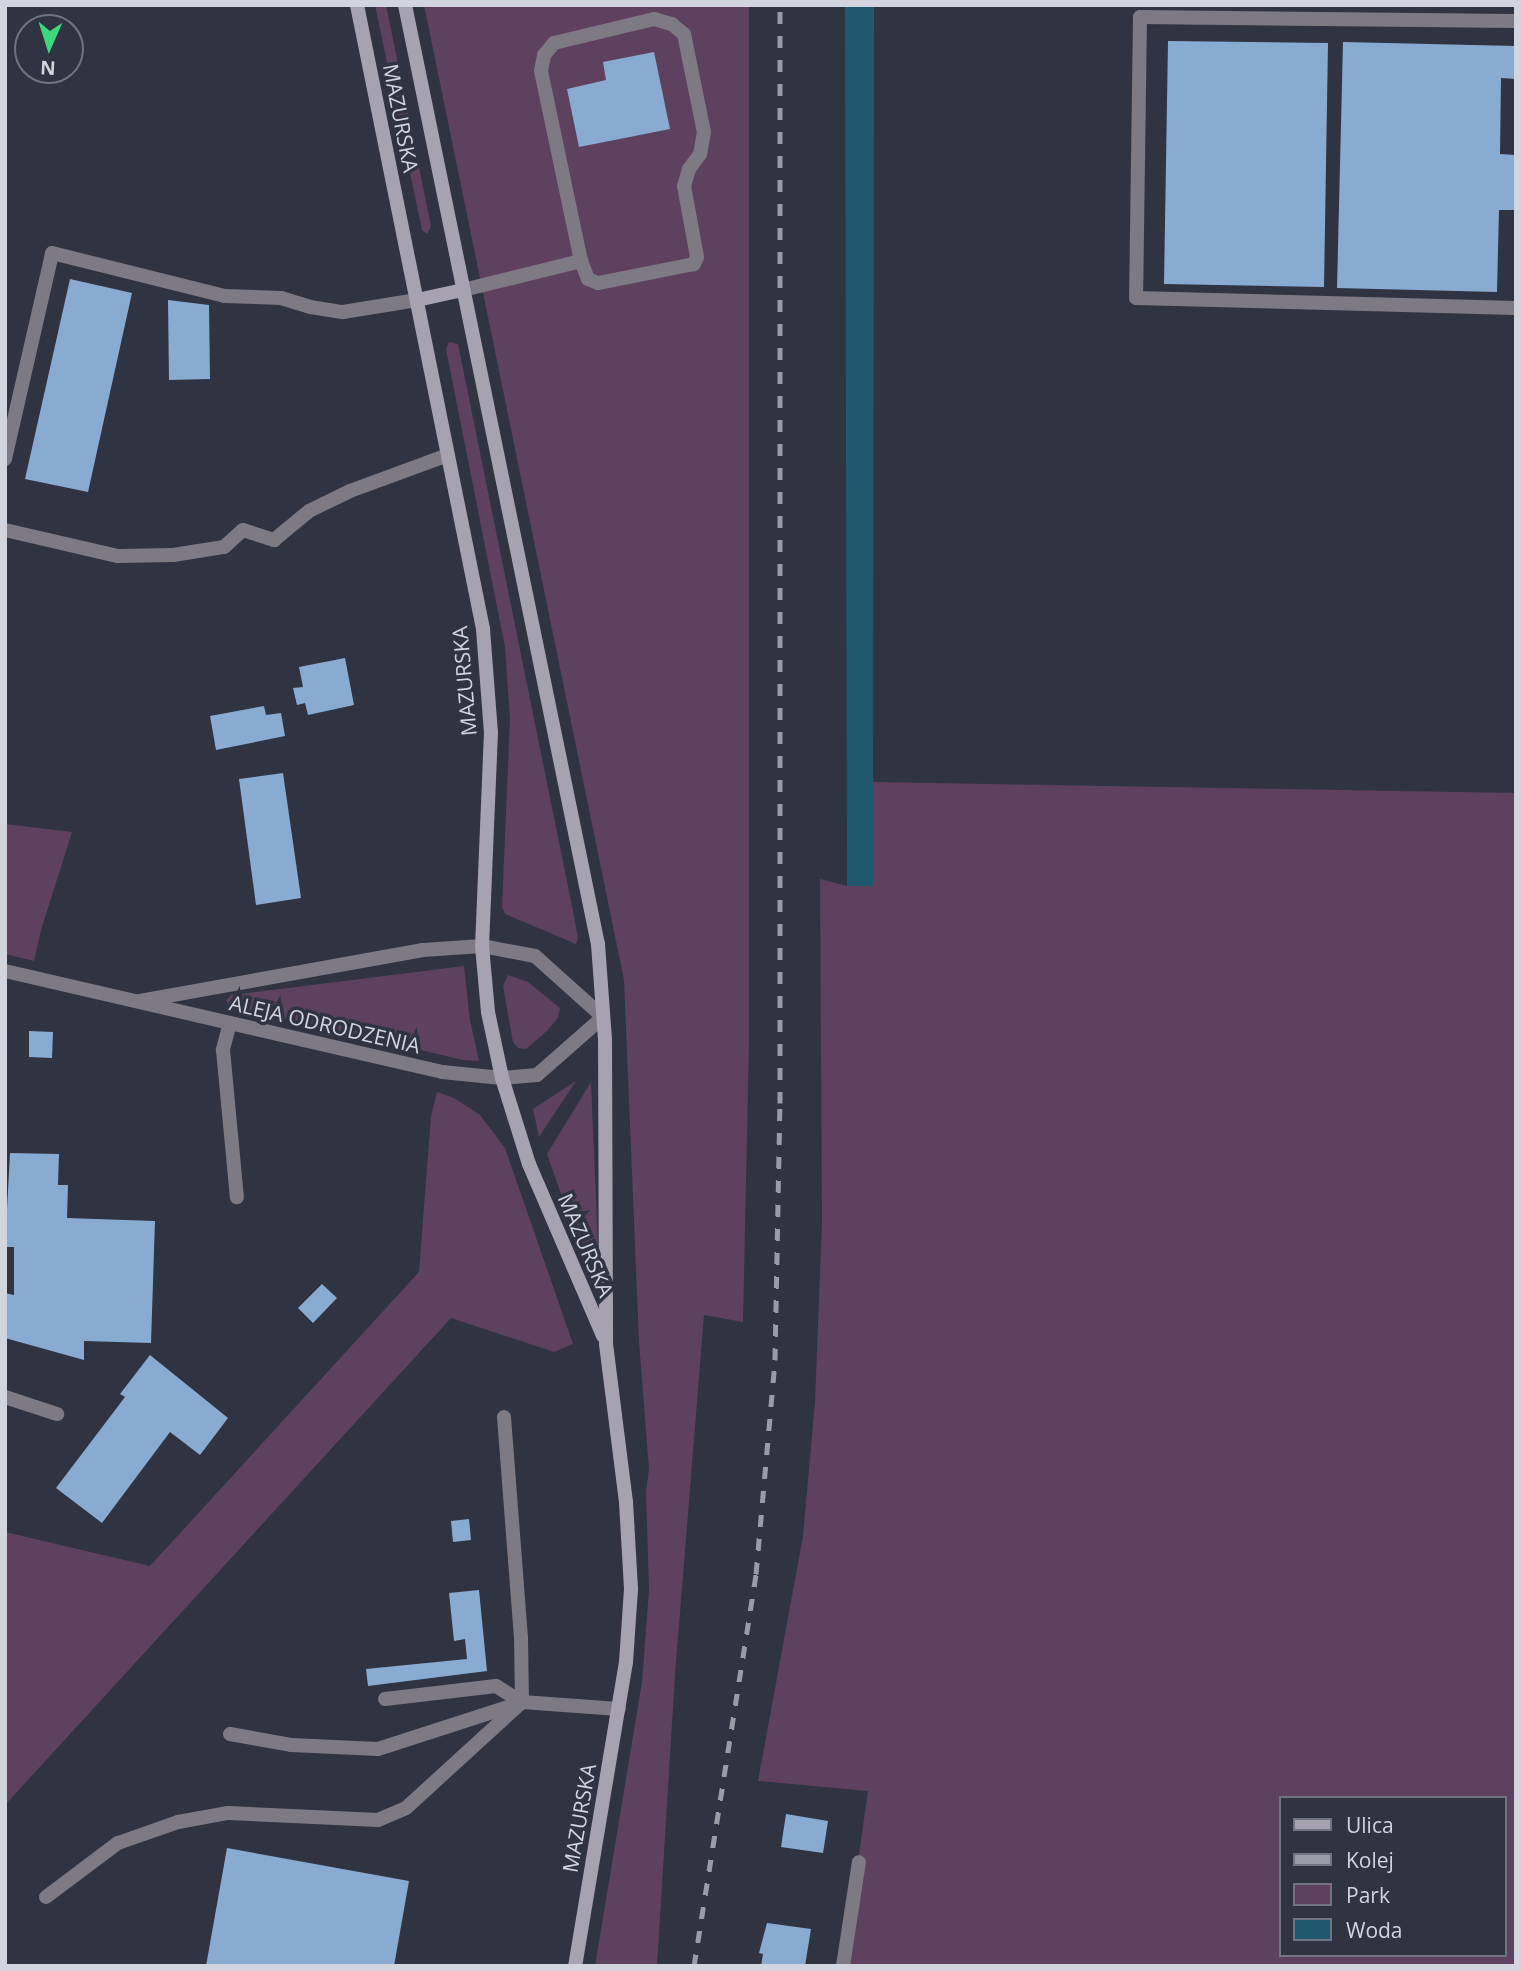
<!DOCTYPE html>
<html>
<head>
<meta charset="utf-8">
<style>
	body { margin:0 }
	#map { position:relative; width:1521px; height:1971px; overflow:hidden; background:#303342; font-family:"Open Sans",sans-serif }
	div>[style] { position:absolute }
	.green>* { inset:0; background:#5e415f }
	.water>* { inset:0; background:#20596f }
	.building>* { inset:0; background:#89abd2 }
	.service>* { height:14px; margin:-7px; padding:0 7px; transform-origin:7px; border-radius:7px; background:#7d7a83 }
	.tertiary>* { height:14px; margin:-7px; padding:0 7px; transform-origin:7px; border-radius:7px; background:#7d7a83 }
	.secondary>* { height:14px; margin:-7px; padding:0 7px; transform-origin:7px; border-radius:7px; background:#a6a2af }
	.rail>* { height:5px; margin-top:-2.5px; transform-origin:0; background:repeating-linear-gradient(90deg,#999ba7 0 12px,transparent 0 24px) }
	span { translate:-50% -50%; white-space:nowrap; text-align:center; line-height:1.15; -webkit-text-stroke:7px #303342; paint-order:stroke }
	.street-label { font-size:21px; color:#d2d4de }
	.frame { position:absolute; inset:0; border:7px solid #d2d4de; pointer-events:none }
	.legend { position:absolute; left:1279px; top:1796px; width:228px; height:161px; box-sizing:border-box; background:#303342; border:2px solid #717380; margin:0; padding:9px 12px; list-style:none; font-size:21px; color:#d2d4de }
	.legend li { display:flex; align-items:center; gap:14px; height:35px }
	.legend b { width:35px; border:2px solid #717380 }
	.north { position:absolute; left:14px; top:14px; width:70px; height:70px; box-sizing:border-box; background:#303342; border:2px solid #717380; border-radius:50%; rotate:183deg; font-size:19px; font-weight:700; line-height:28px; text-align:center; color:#d2d4de }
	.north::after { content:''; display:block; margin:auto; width:24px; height:32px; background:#3dd77e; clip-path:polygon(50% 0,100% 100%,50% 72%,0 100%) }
</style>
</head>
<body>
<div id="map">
	<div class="green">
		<i style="clip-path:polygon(375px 5px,386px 5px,431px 226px,427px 234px,422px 230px)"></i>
		<i style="clip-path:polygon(424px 5px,749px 5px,749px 1041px,743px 1322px,704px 1315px,675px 1675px,657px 1966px,595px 1966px,642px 1682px,649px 1590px,646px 1492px,649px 1469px,639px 1342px,624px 980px)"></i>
		<i style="clip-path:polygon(449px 342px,458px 344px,572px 906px,578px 938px,576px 944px,505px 914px,502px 907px,510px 719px,505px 647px,446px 349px)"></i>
		<i style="clip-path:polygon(evenodd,873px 782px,1516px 793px,1516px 1966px,843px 1966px,868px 1791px,758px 1781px,803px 1536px,815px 1402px,822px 1223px,820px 879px,847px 886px,873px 886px,873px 782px,1281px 1798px,1505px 1798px,1505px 1955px,1281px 1955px,1281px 1798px)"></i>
		<i style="clip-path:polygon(5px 824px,72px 832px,41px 930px,34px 961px,5px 954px)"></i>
		<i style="clip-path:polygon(464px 966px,470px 1020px,479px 1061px,463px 1060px,233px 1006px,226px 1001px,231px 995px)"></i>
		<i style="clip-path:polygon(508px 975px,528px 982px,560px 1008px,558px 1018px,548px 1030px,526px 1049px,518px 1048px,513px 1042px,503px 986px)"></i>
		<i style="clip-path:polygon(576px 1081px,539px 1137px,533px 1109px)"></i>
		<i style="clip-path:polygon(591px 1082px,599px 1270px,596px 1278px,589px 1274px,547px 1154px)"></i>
		<i style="clip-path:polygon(437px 1092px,454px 1098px,480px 1115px,505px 1148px,573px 1344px,554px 1352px,451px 1318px,5px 1805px,5px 1532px,150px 1566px,419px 1272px,431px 1116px)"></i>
	</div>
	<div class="water">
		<i style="clip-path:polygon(845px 5px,874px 5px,873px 886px,847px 886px)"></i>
	</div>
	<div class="building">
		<i style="clip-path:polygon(1168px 41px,1328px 43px,1324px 287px,1164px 284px)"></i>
		<i style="clip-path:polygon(1343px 42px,1516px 46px,1516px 79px,1501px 78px,1500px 154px,1516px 155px,1516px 210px,1499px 210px,1497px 292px,1337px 288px)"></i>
		<i style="clip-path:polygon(654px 52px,670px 129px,579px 147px,567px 89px,606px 80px,603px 62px)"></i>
		<i style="clip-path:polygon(70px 279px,132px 293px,88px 492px,25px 479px)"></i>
		<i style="clip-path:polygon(168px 300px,209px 305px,210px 379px,169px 380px)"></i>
		<i style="clip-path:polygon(345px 658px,354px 705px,308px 715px,305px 703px,297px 705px,293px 688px,303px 687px,299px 667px)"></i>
		<i style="clip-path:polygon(264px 706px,266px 715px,281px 713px,285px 736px,216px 750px,210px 716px)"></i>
		<i style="clip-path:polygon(283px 773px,301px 898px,256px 905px,239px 779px)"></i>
		<i style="clip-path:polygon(29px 1031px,53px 1032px,52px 1058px,29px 1057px)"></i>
		<i style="clip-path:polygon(10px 1153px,59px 1154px,58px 1185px,68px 1185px,67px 1218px,155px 1221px,151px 1343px,84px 1341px,84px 1360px,5px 1338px,5px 1293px,14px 1295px,14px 1247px,5px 1247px)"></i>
		<i style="clip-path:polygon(322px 1284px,337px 1298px,313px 1323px,298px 1308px)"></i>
		<i style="clip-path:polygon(150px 1355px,228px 1418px,200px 1455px,170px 1432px,102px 1523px,56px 1488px,125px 1397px,120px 1394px)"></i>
		<i style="clip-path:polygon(469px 1519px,471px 1540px,453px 1542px,451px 1521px)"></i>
		<i style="clip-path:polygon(479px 1590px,487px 1671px,368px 1686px,366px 1669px,467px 1659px,465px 1639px,454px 1641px,449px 1593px)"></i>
		<i style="clip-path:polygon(786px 1814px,828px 1821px,823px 1853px,781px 1847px)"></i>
		<i style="clip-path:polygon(227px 1848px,409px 1881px,394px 1966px,206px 1966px)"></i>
		<i style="clip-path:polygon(767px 1923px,811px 1929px,805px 1966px,761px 1966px,763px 1954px,759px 1953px)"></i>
	</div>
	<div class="service">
		<i style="left:654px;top:19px;width:19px;rotate:16deg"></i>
		<i style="left:672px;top:24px;width:16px;rotate:40deg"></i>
		<i style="left:684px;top:34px;width:100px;rotate:78.5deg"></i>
		<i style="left:704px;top:132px;width:22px;rotate:100deg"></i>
		<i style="left:700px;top:154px;width:19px;rotate:126deg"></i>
		<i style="left:689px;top:169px;width:18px;rotate:106deg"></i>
		<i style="left:684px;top:186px;width:72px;rotate:79.6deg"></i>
		<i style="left:697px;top:257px;width:8px;rotate:113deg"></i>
		<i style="left:694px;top:264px;width:98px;rotate:168.8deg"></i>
		<i style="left:598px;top:283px;width:11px;rotate:-158deg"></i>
		<i style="left:588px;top:279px;width:19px;rotate:-111deg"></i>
		<i style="left:581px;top:261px;width:194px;rotate:-101.9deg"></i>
		<i style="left:541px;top:71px;width:16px;rotate:-79deg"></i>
		<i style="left:544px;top:55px;width:16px;rotate:-50deg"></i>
		<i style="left:554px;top:43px;width:103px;rotate:-13.5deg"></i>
		<i style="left:1516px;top:21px;width:376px;rotate:-179.4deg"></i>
		<i style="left:1140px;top:17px;width:281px;rotate:90.8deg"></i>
		<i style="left:1136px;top:298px;width:380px;rotate:1.5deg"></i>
		<i style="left:463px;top:290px;width:122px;rotate:-13.8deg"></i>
		<i style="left:5px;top:459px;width:211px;rotate:-77.1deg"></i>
		<i style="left:52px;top:253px;width:177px;rotate:14deg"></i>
		<i style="left:224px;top:296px;width:57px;rotate:2deg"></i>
		<i style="left:281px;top:298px;width:30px;rotate:17deg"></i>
		<i style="left:310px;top:307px;width:33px;rotate:9deg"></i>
		<i style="left:343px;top:312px;width:75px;rotate:-9.2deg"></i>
		<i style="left:5px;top:530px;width:116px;rotate:13deg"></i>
		<i style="left:118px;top:556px;width:55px;rotate:-1deg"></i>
		<i style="left:173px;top:555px;width:52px;rotate:-8.9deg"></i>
		<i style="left:224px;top:547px;width:25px;rotate:-42deg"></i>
		<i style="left:243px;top:530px;width:33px;rotate:18deg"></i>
		<i style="left:274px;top:540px;width:45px;rotate:-39.6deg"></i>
		<i style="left:309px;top:511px;width:46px;rotate:-26deg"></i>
		<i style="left:350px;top:491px;width:104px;rotate:-20.2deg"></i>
		<i style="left:230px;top:1023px;width:28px;rotate:105deg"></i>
		<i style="left:223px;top:1050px;width:148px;rotate:84.6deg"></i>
		<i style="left:5px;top:1397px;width:55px;rotate:18.1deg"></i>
		<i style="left:504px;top:1417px;width:222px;rotate:85.6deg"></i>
		<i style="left:521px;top:1638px;width:64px;rotate:89.1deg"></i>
		<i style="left:522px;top:1702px;width:97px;rotate:4.1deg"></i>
		<i style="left:385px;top:1699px;width:112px;rotate:-6.7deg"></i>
		<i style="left:496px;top:1686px;width:31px;rotate:32deg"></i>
		<i style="left:230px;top:1734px;width:62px;rotate:10.2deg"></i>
		<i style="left:291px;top:1745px;width:87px;rotate:2.6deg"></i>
		<i style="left:378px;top:1749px;width:143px;rotate:-17.9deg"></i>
		<i style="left:46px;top:1897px;width:90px;rotate:-36.9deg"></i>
		<i style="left:118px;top:1843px;width:64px;rotate:-19.3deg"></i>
		<i style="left:178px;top:1822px;width:51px;rotate:-10.2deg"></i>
		<i style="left:228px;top:1813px;width:150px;rotate:2.7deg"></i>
		<i style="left:378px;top:1820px;width:30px;rotate:-23deg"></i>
		<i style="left:406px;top:1808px;width:157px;rotate:-42.4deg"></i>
		<i style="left:843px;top:1966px;width:105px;rotate:-81.3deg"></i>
	</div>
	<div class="tertiary">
		<i style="left:5px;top:971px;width:449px;rotate:13deg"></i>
		<i style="left:442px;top:1072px;width:60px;rotate:5.7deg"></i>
		<i style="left:502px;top:1078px;width:35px;rotate:-5deg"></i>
		<i style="left:537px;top:1075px;width:88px;rotate:-41.3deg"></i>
		<i style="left:603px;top:1017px;width:91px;rotate:-138.1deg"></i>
		<i style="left:535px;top:956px;width:54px;rotate:-169.3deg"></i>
		<i style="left:482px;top:946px;width:59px;rotate:176.1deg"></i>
		<i style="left:423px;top:950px;width:289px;rotate:169.8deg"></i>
	</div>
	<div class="secondary">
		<i style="left:357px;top:5px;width:637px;rotate:78.58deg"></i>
		<i style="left:483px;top:629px;width:103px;rotate:85.6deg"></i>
		<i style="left:491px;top:732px;width:214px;rotate:92.4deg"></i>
		<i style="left:482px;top:946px;width:66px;rotate:84.8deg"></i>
		<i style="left:488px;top:1012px;width:67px;rotate:78deg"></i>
		<i style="left:502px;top:1078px;width:90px;rotate:72.6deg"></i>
		<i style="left:529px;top:1164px;width:187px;rotate:66.7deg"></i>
		<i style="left:405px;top:5px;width:959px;rotate:78.39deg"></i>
		<i style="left:598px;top:944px;width:95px;rotate:85.8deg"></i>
		<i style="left:605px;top:1039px;width:305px;rotate:89.8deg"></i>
		<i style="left:606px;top:1344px;width:159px;rotate:82.8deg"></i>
		<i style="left:626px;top:1502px;width:87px;rotate:86.7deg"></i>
		<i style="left:631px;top:1589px;width:73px;rotate:93.9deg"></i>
		<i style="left:626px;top:1662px;width:308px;rotate:99.5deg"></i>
		<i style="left:417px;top:300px;width:47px;rotate:-12.3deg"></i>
	</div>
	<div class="rail">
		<i style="left:694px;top:1966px;width:397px;rotate:-81deg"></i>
		<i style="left:756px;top:1574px;width:215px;rotate:-84.9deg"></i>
		<i style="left:775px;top:1360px;width:257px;rotate:-88.9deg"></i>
		<i style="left:780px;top:1103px;width:1098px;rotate:-90deg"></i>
	</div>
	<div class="street-label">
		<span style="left:401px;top:118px;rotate:79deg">MAZURSKA</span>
		<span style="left:464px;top:681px;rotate:-95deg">MAZURSKA</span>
		<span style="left:325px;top:1024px;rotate:13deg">ALEJA ODRODZENIA</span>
		<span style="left:586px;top:1245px;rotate:67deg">MAZURSKA</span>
		<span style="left:579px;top:1818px;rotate:-80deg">MAZURSKA</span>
	</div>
	<div class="frame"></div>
	<ul class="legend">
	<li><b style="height:9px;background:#a6a2af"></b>Ulica</li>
	<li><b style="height:9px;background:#999ba7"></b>Kolej</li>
	<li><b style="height:19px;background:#5e415f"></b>Park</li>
	<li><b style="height:19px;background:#20596f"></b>Woda</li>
	</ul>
	<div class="north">N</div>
</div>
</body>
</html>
